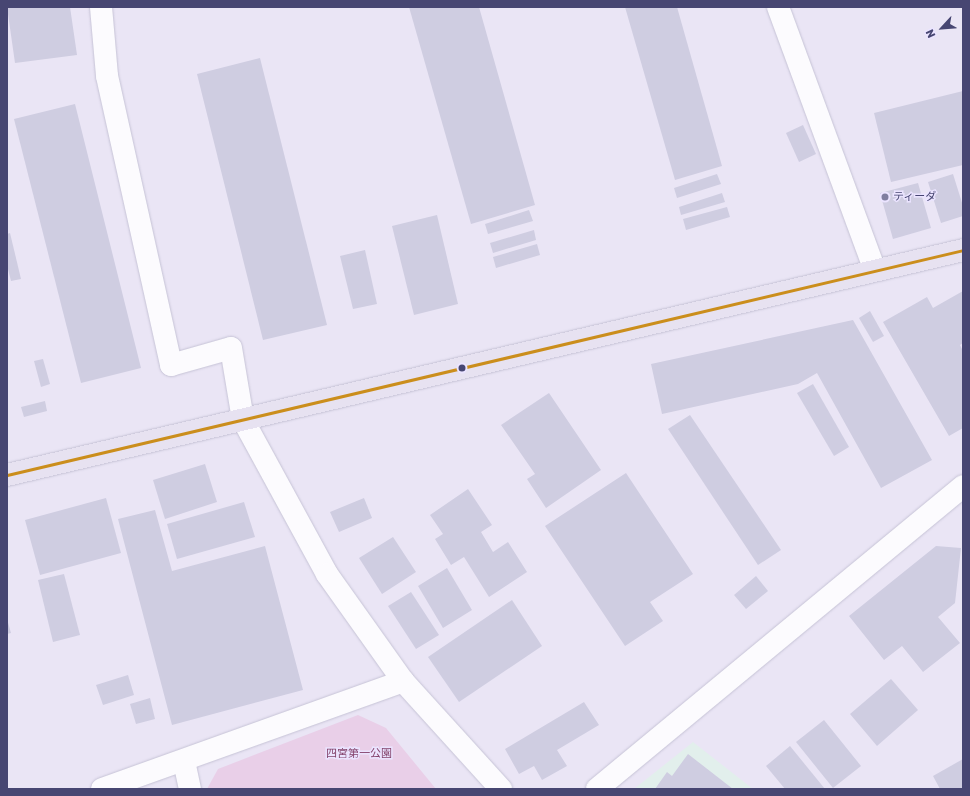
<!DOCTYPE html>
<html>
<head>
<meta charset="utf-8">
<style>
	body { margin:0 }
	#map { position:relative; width:970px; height:796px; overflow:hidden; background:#eae5f5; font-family:Rubik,"Noto Sans JP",sans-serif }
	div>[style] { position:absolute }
	.education>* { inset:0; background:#e2efec }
	.green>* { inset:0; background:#e9cfe8 }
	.building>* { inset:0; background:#cfcde1 }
	.roads { filter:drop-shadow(0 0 1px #c6c3d6) drop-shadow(0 0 1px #c6c3d6) }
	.minor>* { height:22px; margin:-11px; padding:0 11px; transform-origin:11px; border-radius:11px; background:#fcfbfe }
	.major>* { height:22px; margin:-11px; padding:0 11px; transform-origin:11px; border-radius:11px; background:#e7e2f1 }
	.bus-1>* { height:3px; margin:-1.5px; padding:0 1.5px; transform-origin:1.5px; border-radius:1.5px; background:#cb8e1c }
	.dots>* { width:11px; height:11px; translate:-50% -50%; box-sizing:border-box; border:2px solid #ebe4ff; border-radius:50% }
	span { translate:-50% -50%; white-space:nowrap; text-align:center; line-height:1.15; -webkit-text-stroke:3px #ebe4ff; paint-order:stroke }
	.poi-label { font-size:11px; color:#474672 }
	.left { translate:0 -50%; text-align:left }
	.park-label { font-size:11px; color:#84436c }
	.frame { position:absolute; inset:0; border:8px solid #474672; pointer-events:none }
	.north { position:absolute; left:922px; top:8px; width:40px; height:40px; -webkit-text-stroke:3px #ebe4ff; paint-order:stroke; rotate:244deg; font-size:11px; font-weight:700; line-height:16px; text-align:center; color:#474672 }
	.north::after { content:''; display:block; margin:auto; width:14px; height:18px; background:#474672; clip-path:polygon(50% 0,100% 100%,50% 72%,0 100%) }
</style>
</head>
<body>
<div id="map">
	<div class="education">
		<i style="clip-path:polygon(693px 742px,753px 789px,634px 789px)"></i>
	</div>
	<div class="green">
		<i style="clip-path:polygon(358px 715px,386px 728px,436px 789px,207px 789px,218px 769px)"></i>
	</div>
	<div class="building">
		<i style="clip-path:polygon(7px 7px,70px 7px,77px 55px,15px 63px)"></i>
		<i style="clip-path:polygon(409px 7px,479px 7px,535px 205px,471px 224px)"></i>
		<i style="clip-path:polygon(625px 7px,677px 7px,722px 166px,675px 180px)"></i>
		<i style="clip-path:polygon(260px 58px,327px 325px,263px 340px,197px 74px)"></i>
		<i style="clip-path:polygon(963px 91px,963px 165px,891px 182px,874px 113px)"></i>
		<i style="clip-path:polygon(75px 104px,141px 368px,81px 383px,14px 119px)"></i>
		<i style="clip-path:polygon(803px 125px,816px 154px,799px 162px,786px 133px)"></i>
		<i style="clip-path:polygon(717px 174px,721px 184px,677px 198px,674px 188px)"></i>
		<i style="clip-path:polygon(953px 174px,963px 206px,963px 216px,941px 223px,928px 182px)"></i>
		<i style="clip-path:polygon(918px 183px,931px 228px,893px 239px,880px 193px)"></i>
		<i style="clip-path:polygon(722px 193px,725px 202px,681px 215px,679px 207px)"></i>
		<i style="clip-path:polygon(727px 207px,730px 217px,686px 230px,683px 219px)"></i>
		<i style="clip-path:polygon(529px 210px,533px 221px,488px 234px,485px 224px)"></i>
		<i style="clip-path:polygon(437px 215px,458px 304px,414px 315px,392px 226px)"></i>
		<i style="clip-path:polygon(534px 230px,536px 240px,493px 253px,490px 243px)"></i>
		<i style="clip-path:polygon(10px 233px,21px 279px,11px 281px,7px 265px,7px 234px)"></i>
		<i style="clip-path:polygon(537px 244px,540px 255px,496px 268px,493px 257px)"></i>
		<i style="clip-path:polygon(365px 250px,377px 304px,353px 309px,340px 256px)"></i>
		<i style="clip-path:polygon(963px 291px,963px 343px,960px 345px,963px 351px,963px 428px,949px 436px,883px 322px,927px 297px,933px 308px)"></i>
		<i style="clip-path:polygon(870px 311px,884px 336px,873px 342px,859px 318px)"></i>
		<i style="clip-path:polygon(853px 320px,932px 460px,881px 488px,817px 373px,798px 384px,662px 414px,651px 364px)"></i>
		<i style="clip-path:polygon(43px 359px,50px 384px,41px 387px,34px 361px)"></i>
		<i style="clip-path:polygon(813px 384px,849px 447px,834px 456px,797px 393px)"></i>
		<i style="clip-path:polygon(549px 393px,601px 470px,546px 508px,527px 479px,535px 474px,501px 425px)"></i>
		<i style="clip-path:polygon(45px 401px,47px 411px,24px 417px,21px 407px)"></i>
		<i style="clip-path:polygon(690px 415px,781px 550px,758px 565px,668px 429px)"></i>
		<i style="clip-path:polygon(205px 464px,217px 502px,165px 519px,153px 480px)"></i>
		<i style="clip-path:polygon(626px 473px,693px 574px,650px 602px,663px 621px,625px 646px,545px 526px)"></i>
		<i style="clip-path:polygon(468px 489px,492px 525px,481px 532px,493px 552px,508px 542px,527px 572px,489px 597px,464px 557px,451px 565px,435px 539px,443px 534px,430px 515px)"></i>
		<i style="clip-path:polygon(106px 498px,121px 553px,40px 575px,25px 520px)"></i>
		<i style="clip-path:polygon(364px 498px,372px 518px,339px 532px,330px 512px)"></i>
		<i style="clip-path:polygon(244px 502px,255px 537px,177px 559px,167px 524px)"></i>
		<i style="clip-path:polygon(155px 510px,172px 571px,265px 546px,303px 690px,172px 725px,118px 519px)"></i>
		<i style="clip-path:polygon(393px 537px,416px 572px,382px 594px,359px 558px)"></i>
		<i style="clip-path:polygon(936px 546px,961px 548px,955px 603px,938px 617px,960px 643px,923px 672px,902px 646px,884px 660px,849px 616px)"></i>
		<i style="clip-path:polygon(447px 568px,472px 610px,443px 628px,418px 586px)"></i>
		<i style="clip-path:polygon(64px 574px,80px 635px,53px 642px,38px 580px)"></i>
		<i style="clip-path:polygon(756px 576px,768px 591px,746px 609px,734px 595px)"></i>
		<i style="clip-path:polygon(411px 592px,439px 635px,416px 649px,388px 606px)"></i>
		<i style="clip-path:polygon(512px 600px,542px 646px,459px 702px,428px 657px)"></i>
		<i style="clip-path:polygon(7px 619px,11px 633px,7px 634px)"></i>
		<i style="clip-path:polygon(128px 675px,134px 695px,103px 705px,96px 685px)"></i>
		<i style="clip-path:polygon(891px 679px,918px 710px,877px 746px,850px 714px)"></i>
		<i style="clip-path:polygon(150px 698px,155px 719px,136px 724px,130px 704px)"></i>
		<i style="clip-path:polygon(584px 702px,599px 725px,557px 750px,567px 766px,542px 780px,534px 766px,519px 774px,505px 749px)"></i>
		<i style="clip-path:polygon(824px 720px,861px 766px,833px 788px,796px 742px)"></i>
		<i style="clip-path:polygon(790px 746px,825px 789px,785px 789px,766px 766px)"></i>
		<i style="clip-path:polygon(688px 754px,733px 789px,655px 789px,667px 772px,672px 776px)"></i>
		<i style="clip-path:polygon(963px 759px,963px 789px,940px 789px,933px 776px)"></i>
	</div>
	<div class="roads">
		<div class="minor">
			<i style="left:101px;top:7px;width:69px;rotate:85deg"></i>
			<i style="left:107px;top:76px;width:296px;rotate:77.5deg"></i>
			<i style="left:171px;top:365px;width:62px;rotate:-15.8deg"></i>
			<i style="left:231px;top:348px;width:73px;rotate:80.5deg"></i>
			<i style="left:243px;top:420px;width:175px;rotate:61.4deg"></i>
			<i style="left:327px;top:574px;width:131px;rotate:54.6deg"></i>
			<i style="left:403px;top:681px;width:146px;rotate:47.8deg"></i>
			<i style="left:778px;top:7px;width:280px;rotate:69.8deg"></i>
			<i style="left:184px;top:761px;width:29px;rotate:78deg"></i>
			<i style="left:102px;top:789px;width:320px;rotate:-19.7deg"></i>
			<i style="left:597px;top:789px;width:475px;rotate:-39.6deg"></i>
		</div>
		<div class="major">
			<i style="left:7px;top:475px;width:982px;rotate:-13.24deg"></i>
		</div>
	</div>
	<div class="bus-1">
		<i style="left:7px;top:475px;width:982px;rotate:-13.24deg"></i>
	</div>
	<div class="dots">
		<i style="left:885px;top:197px;background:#807ea0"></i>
		<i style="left:462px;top:368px;background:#474672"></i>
	</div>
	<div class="poi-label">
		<span class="left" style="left:893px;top:197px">ティーダ</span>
	</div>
	<div class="park-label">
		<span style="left:359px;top:754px">四宮第一公園</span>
	</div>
	<div class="frame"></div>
	<div class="north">N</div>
</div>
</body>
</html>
